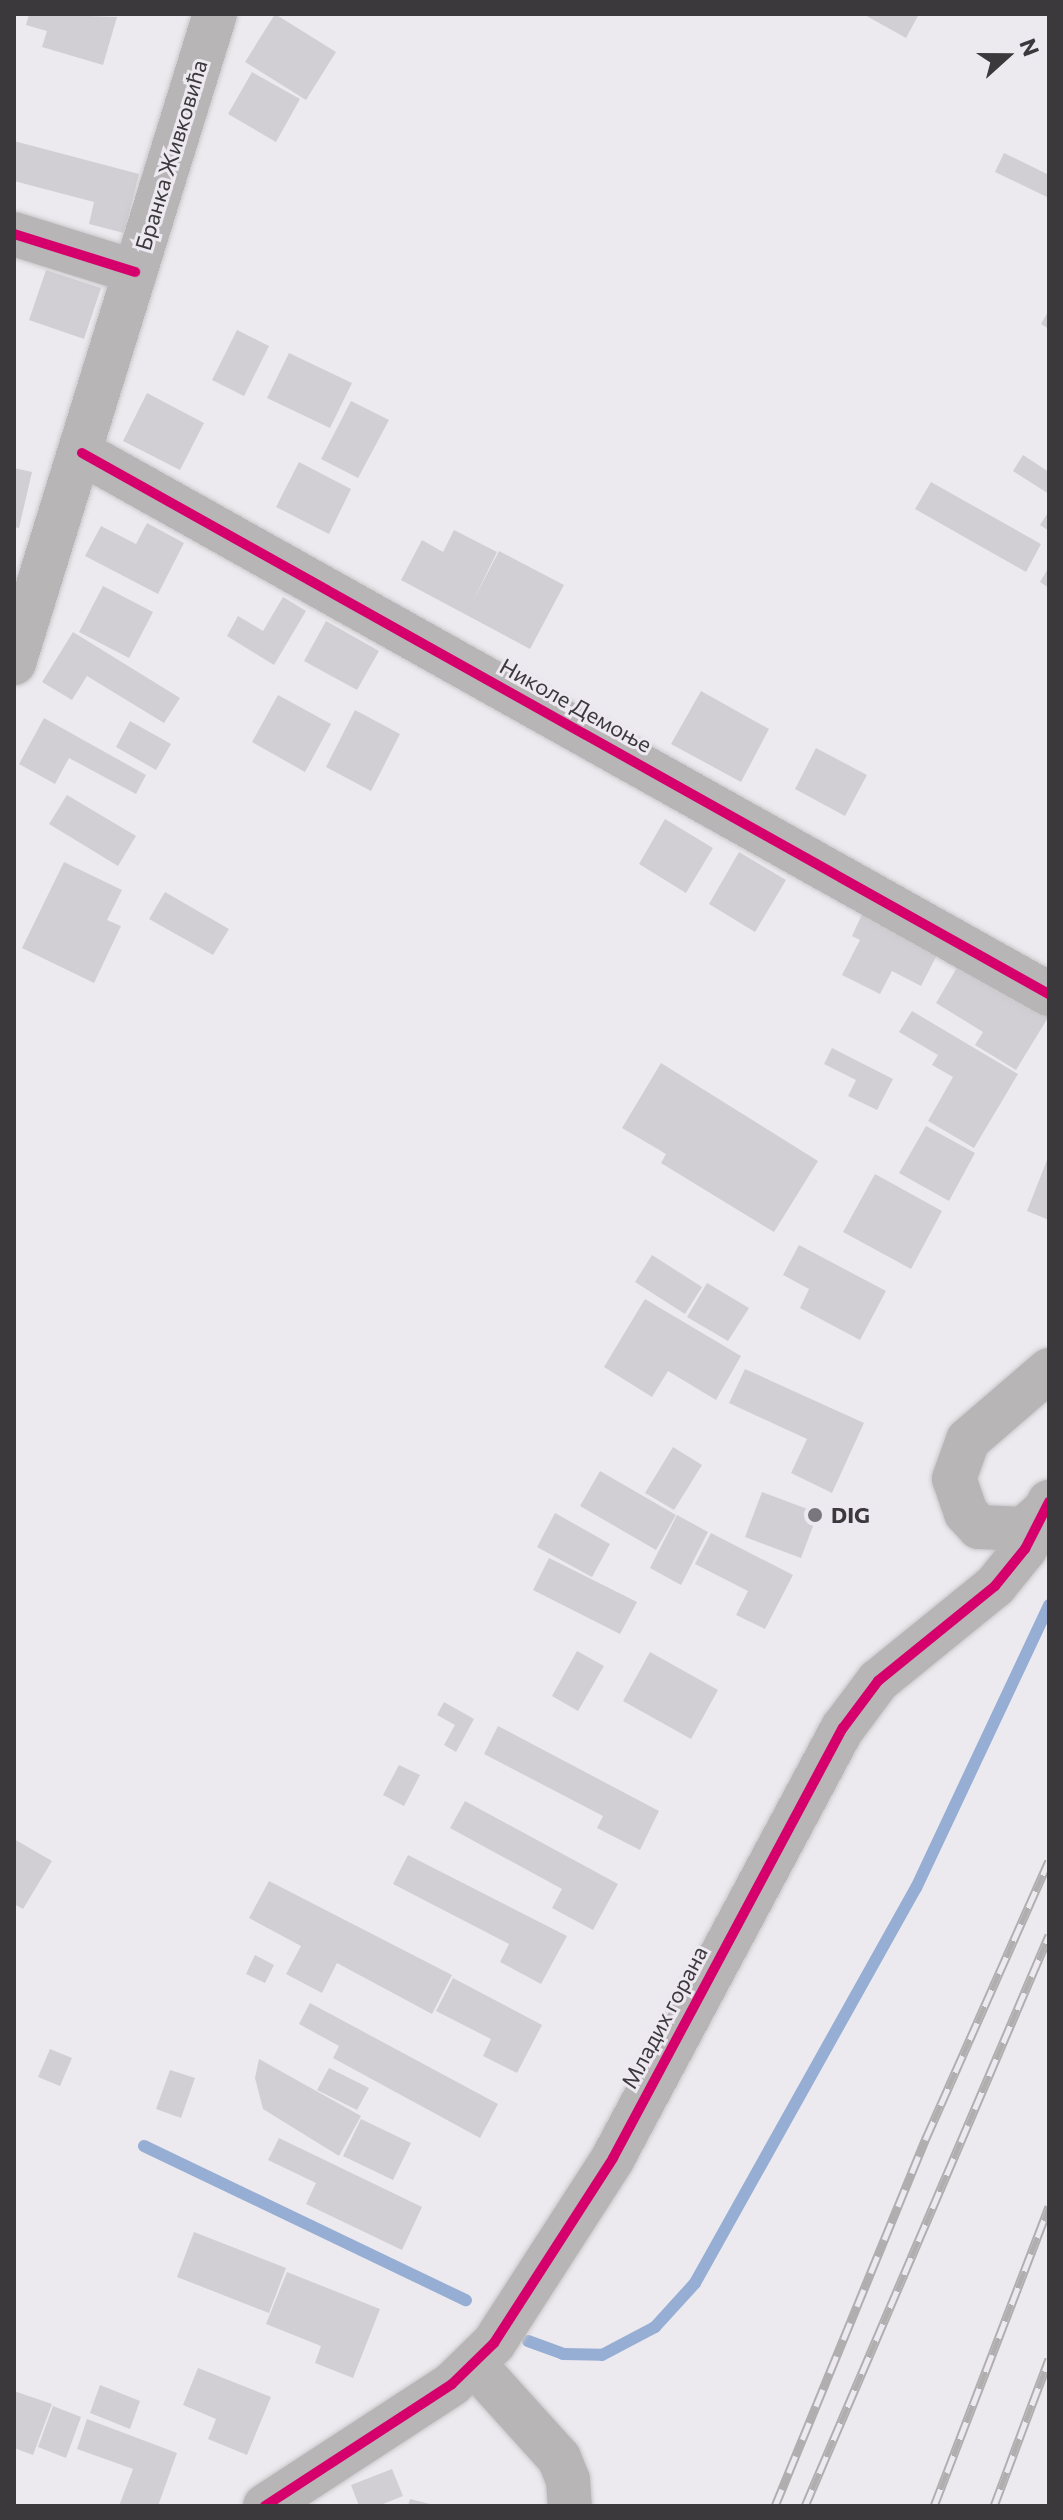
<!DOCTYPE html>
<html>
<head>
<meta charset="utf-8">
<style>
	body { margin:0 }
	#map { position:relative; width:1063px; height:2520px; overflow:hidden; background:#edeaef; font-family:Commissioner,sans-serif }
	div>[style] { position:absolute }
	.stream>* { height:12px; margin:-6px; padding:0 6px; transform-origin:6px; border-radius:6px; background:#96add4 }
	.building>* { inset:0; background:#d1cfd4 }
	.roads { filter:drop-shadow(0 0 2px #c9c7ca) drop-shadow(0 0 2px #c9c7ca) }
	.minor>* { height:44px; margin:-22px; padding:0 22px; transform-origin:22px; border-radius:22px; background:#b7b5b6 }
	.rail>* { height:9px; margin-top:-4.5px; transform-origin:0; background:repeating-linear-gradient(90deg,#eee8f1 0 18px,#b1aeb0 0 36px); box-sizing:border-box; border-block:2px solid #b1aeb0 }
	.cycleway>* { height:10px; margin:-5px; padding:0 5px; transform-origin:5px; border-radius:5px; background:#d6006c }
	.dots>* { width:22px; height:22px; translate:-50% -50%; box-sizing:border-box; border:4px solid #eee8f1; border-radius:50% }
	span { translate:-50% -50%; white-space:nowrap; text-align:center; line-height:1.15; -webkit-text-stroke:6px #eee8f1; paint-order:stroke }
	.street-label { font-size:22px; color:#3b393c }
	.poi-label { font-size:22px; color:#3b393c; font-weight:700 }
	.left { translate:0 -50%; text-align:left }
	.frame { position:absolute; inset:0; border:16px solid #3b393c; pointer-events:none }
	.north { position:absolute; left:967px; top:16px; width:80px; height:80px; -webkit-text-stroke:6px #eee8f1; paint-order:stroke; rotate:69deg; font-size:22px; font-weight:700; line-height:32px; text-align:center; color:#3b393c }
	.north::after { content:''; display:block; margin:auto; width:28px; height:36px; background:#3b393c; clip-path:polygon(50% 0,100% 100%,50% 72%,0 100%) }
</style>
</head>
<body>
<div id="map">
	<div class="stream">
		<i style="left:144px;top:2146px;width:357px;rotate:25.6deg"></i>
		<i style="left:528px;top:2341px;width:37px;rotate:20deg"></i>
		<i style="left:563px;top:2354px;width:39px;rotate:1deg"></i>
		<i style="left:602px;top:2355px;width:60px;rotate:-27.8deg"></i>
		<i style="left:655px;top:2327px;width:59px;rotate:-47.7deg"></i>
		<i style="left:695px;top:2283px;width:453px;rotate:-60.8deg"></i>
		<i style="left:916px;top:1888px;width:313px;rotate:-64.8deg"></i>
	</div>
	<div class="building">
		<i style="clip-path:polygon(29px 14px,117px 17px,103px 65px,42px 47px,47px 31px,26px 25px)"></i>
		<i style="clip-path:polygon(275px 14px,336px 52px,306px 100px,245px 62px)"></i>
		<i style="clip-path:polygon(863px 14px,919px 14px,906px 38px)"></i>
		<i style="clip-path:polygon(252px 72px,300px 99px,276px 142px,228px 114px)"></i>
		<i style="clip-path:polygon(14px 141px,139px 174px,124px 233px,89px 224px,94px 202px,14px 181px)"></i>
		<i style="clip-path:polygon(1004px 153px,1049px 175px,1049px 198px,995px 172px)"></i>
		<i style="clip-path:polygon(46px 270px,101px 288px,84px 339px,29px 320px)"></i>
		<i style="clip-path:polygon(1049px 310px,1049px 329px,1041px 324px)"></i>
		<i style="clip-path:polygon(237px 330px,269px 346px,244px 396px,212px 380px)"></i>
		<i style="clip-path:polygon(289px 353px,352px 383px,330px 428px,267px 398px)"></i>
		<i style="clip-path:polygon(147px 393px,204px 423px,180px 470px,123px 441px)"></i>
		<i style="clip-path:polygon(351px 401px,389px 420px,358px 478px,321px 459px)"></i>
		<i style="clip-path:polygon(1023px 455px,1049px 472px,1049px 494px,1013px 471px)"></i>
		<i style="clip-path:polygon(299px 462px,351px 489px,329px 534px,276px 507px)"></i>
		<i style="clip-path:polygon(14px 468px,32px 472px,19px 528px,14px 527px)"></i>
		<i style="clip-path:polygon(931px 482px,1041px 544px,1026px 572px,915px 509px)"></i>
		<i style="clip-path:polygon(1049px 511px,1049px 531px,1040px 525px)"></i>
		<i style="clip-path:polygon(147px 523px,184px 543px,158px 594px,85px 556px,101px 526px,136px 544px)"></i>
		<i style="clip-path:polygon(454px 530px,497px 552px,473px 601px,499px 551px,564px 585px,530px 649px,401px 580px,422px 540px,443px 552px)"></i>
		<i style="clip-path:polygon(1049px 567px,1049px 588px,1040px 582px)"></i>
		<i style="clip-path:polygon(103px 586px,153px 612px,129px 658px,79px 632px)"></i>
		<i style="clip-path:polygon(283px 597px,306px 611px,274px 665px,227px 636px,238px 616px,263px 631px)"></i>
		<i style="clip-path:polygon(326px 621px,379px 651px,357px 690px,304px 661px)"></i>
		<i style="clip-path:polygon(73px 632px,180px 698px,164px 723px,87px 676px,72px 700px,42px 682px)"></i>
		<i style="clip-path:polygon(701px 691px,769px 729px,741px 782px,671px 744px)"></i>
		<i style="clip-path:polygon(278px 695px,331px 724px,305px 772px,252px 742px)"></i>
		<i style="clip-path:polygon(355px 710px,400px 734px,371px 791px,326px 767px)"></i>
		<i style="clip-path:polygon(44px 718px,146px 775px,136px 794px,69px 758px,55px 784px,19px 764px)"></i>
		<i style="clip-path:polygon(130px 721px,171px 744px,156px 770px,116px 747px)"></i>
		<i style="clip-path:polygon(816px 748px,867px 775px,845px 816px,795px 789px)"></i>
		<i style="clip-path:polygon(67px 795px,136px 836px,118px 866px,49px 824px)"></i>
		<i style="clip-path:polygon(665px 819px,713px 848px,686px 893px,639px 864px)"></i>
		<i style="clip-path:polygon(739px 852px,786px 880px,755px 932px,709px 904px)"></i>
		<i style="clip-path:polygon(64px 862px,122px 890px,107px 920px,121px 926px,94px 983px,22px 948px)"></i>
		<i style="clip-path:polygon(165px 892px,229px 929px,213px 955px,149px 919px)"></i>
		<i style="clip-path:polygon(864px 910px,940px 949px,921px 986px,892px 971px,880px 994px,842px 975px,860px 940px,852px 936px)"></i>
		<i style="clip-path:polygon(961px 961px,1049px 1016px,1016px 1070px,975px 1045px,983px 1032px,936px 1003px)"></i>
		<i style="clip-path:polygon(912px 1011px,1018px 1074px,974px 1148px,928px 1121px,953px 1077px,932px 1065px,938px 1055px,899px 1032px)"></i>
		<i style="clip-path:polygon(832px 1048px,893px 1079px,877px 1110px,848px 1096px,856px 1080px,824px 1064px)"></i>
		<i style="clip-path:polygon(661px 1063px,818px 1161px,774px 1232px,661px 1163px,666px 1154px,622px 1128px)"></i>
		<i style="clip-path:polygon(926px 1126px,975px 1153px,949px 1201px,899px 1173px)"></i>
		<i style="clip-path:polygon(1049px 1155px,1049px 1220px,1027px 1211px)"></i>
		<i style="clip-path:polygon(875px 1174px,942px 1211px,911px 1269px,843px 1232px)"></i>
		<i style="clip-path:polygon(799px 1245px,886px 1291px,860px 1340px,800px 1308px,809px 1289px,783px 1275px)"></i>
		<i style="clip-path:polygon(652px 1255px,702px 1287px,685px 1314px,635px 1282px)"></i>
		<i style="clip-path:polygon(707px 1283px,749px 1308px,728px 1341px,687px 1317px)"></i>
		<i style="clip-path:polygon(645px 1299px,741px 1356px,716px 1400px,668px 1371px,652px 1397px,604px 1367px)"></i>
		<i style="clip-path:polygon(745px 1369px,864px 1423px,832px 1493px,791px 1473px,807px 1439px,729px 1403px)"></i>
		<i style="clip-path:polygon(673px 1447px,702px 1465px,674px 1510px,645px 1493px)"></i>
		<i style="clip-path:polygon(600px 1471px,676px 1515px,656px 1550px,580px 1506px)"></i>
		<i style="clip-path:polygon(762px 1492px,818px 1513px,801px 1558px,745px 1537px)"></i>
		<i style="clip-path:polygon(555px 1513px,610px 1544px,592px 1577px,537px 1547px)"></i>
		<i style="clip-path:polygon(677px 1515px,708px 1532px,681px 1585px,650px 1568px)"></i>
		<i style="clip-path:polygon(711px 1533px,793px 1575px,765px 1629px,736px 1615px,748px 1591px,695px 1564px)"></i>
		<i style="clip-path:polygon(549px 1558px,637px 1602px,620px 1634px,533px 1590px)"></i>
		<i style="clip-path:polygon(577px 1651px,604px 1666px,578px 1711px,552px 1696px)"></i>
		<i style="clip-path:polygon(650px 1652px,718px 1690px,691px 1739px,623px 1701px)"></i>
		<i style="clip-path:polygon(444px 1702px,474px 1719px,456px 1752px,444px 1745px,455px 1725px,437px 1715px)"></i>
		<i style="clip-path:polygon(498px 1726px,659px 1811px,640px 1850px,597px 1828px,603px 1816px,484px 1754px)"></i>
		<i style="clip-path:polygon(399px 1765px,420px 1775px,404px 1806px,383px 1795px)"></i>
		<i style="clip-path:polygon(465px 1801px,618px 1884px,593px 1930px,552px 1908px,562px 1889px,450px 1828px)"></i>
		<i style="clip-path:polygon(14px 1839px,52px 1861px,23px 1909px,14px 1904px)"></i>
		<i style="clip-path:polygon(408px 1855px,567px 1936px,541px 1984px,500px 1962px,509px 1944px,393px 1884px)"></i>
		<i style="clip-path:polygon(269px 1881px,452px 1975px,432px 2014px,337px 1963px,322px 1993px,286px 1974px,301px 1946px,249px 1918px)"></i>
		<i style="clip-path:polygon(255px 1955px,274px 1965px,265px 1983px,246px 1974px)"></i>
		<i style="clip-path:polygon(453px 1978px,542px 2025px,517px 2073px,483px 2056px,491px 2039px,436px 2011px)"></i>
		<i style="clip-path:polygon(310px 2003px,498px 2104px,480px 2138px,333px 2058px,339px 2046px,299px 2024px)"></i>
		<i style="clip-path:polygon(50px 2049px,72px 2058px,60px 2086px,38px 2077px)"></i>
		<i style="clip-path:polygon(259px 2059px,361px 2116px,339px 2156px,263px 2109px,255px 2078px)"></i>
		<i style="clip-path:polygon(329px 2068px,369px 2088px,357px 2110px,317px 2090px)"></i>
		<i style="clip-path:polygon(170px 2070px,195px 2078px,181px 2118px,156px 2109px)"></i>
		<i style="clip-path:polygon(361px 2119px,411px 2143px,393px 2180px,343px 2156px)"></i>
		<i style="clip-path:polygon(279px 2138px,422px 2207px,402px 2250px,306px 2204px,316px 2183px,268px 2160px)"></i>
		<i style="clip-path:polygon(194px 2232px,286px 2268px,269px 2313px,177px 2277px)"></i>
		<i style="clip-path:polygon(287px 2272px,380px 2309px,353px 2378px,315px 2363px,321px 2346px,266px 2324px)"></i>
		<i style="clip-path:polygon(198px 2368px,271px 2397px,247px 2455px,208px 2439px,216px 2419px,183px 2405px)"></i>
		<i style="clip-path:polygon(100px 2385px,140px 2401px,130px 2429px,90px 2413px)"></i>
		<i style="clip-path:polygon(14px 2391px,52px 2404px,33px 2455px,14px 2448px)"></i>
		<i style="clip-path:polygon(53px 2406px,81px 2417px,66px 2458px,38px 2447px)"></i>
		<i style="clip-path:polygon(87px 2419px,177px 2453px,158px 2506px,119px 2506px,133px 2469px,77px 2449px)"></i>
		<i style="clip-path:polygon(392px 2469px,403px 2496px,378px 2506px,359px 2506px,351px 2485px)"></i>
		<i style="clip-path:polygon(410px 2499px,434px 2505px,434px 2506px,408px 2506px)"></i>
	</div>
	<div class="roads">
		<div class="minor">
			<i style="left:14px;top:234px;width:127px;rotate:17.4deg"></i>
			<i style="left:82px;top:453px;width:1108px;rotate:29.23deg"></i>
			<i style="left:14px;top:663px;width:679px;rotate:-72.79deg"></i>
			<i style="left:1046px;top:1509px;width:30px;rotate:138deg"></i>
			<i style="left:1024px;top:1529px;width:45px;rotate:-177.5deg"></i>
			<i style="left:979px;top:1527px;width:19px;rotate:-133deg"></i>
			<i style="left:966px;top:1513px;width:36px;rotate:-109deg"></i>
			<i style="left:954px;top:1479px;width:41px;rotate:-70.3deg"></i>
			<i style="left:968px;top:1440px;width:107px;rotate:-40.8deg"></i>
			<i style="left:474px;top:2364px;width:127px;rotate:47.9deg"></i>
			<i style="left:559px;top:2458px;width:24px;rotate:68deg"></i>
			<i style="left:568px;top:2480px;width:26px;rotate:86deg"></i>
			<i style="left:265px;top:2506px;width:223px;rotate:-33.1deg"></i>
			<i style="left:452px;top:2384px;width:59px;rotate:-44.3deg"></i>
			<i style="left:494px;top:2343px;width:220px;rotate:-57.2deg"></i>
			<i style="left:613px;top:2158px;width:488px;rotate:-61.9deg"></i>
			<i style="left:843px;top:1728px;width:59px;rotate:-53.3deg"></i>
			<i style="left:878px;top:1681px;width:151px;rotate:-39.1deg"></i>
			<i style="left:995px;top:1586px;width:48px;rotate:-51deg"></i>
			<i style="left:1025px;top:1549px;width:53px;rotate:-62.9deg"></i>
		</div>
	</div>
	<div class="rail">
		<i style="left:775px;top:2506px;width:398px;rotate:-67.7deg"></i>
		<i style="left:926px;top:2138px;width:303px;rotate:-66.1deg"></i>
		<i style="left:805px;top:2506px;width:621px;rotate:-66.86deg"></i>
		<i style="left:934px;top:2506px;width:321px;rotate:-69deg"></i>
		<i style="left:994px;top:2506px;width:157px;rotate:-69.5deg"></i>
	</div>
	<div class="cycleway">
		<i style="left:14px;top:234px;width:127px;rotate:17.4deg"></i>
		<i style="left:82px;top:453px;width:1108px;rotate:29.23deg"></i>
		<i style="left:265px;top:2506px;width:223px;rotate:-33.1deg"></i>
		<i style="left:452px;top:2384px;width:59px;rotate:-44.3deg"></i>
		<i style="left:494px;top:2343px;width:220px;rotate:-57.2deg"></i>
		<i style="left:613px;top:2158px;width:488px;rotate:-61.9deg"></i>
		<i style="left:843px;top:1728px;width:59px;rotate:-53.3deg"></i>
		<i style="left:878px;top:1681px;width:151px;rotate:-39.1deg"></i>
		<i style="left:995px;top:1586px;width:48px;rotate:-51deg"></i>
		<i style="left:1025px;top:1549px;width:53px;rotate:-62.9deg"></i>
	</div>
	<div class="dots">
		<i style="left:815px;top:1515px;background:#79777b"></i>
	</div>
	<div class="street-label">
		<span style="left:171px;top:155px;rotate:-73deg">Бранка Живковића</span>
		<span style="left:576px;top:705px;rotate:29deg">Николе Демоње</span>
		<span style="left:664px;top:2017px;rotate:-62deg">Младих горана</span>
	</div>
	<div class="poi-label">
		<span class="left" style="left:831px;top:1515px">DIG</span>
	</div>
	<div class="frame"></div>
	<div class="north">N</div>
</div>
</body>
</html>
